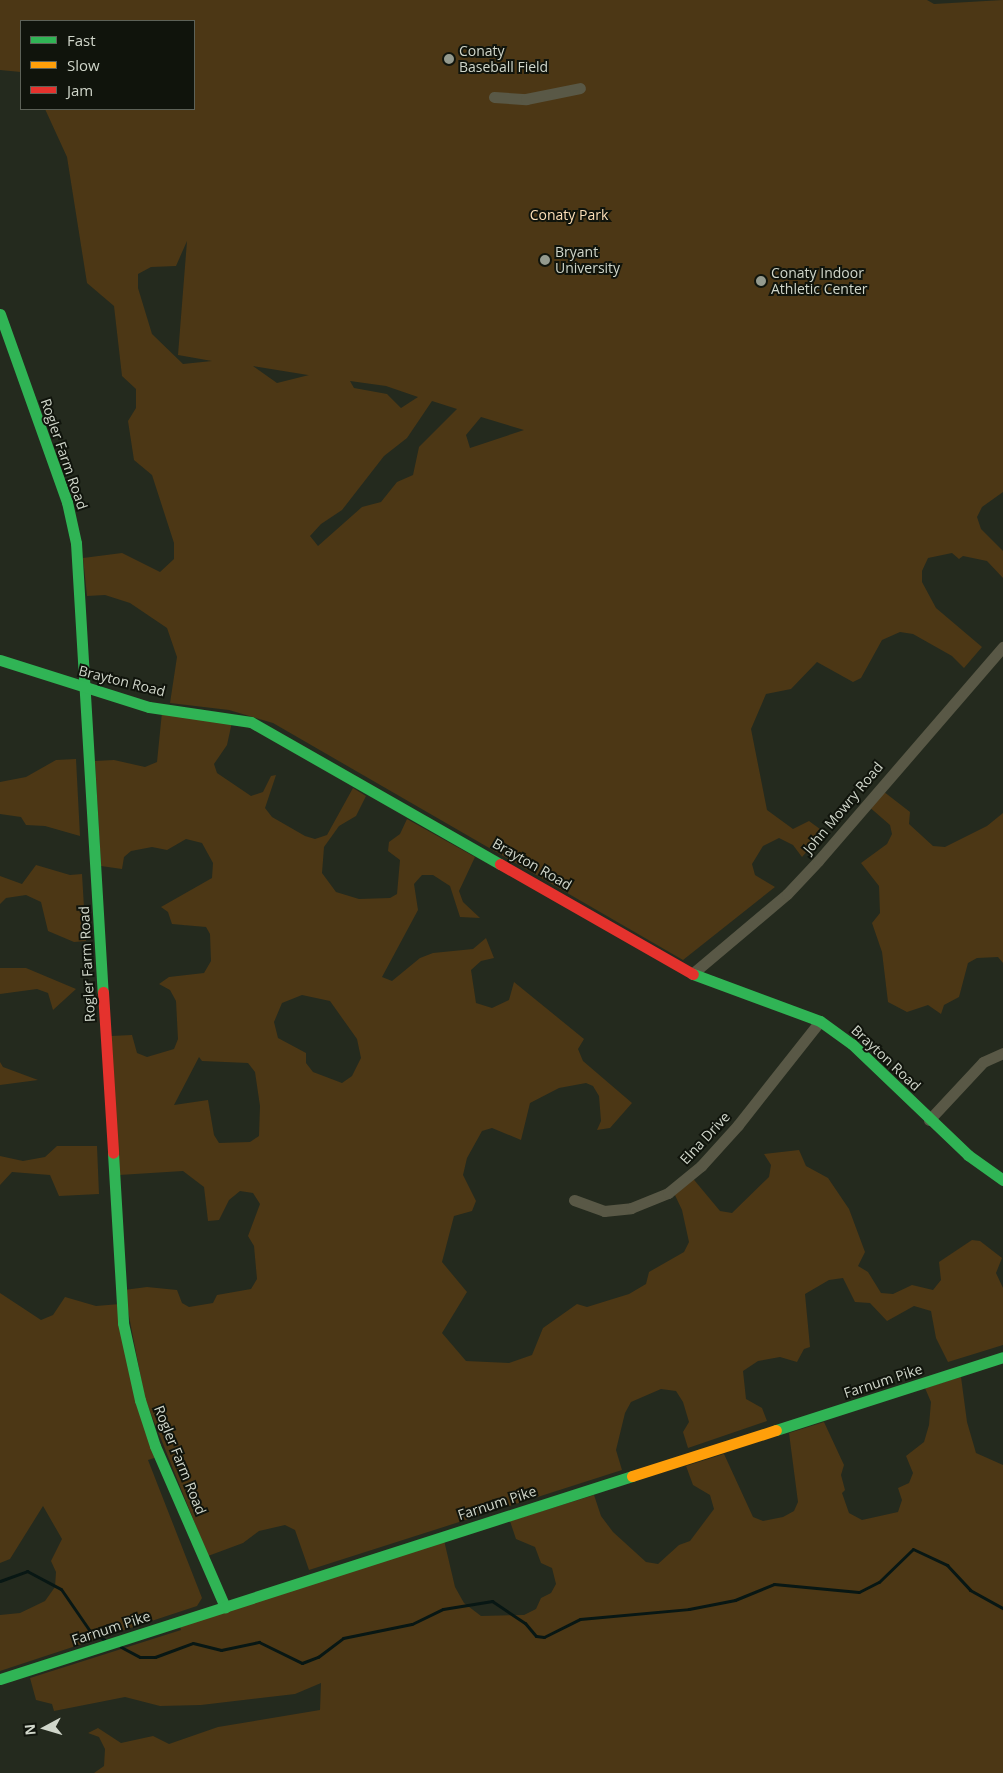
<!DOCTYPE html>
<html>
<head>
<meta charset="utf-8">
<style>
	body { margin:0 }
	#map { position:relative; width:1003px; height:1773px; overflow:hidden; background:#242a1e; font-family:"Open Sans",sans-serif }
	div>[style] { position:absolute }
	.green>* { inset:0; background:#4c3715 }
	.stream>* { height:3px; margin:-1.5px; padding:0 1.5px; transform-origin:1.5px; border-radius:1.5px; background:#081714 }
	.street>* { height:11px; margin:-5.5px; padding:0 5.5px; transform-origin:5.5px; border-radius:5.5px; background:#595846 }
	.fast>* { height:11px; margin:-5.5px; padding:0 5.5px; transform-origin:5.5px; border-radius:5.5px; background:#30b455 }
	.slow>* { height:11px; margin:-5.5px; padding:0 5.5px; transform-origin:5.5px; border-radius:5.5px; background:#ff9f0a }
	.jam>* { height:11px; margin:-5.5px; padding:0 5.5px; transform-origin:5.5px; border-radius:5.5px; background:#e5322d }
	.dots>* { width:14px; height:14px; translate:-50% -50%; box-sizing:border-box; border:2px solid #10140c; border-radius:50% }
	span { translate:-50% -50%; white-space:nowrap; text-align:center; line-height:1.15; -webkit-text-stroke:4px #10140c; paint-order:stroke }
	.poi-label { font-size:14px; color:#d0d6ca }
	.left { translate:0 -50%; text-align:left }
	.park-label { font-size:14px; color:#fcdfb8 }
	.street-label { font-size:14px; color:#d0d6ca }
	.legend { position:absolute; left:20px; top:20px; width:175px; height:90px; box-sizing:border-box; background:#10140c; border:1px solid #5d6258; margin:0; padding:6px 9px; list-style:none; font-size:15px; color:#d0d6ca }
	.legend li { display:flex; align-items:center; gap:10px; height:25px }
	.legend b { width:25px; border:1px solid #5d6258 }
	.north { position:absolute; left:20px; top:1703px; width:50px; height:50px; -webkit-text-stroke:4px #10140c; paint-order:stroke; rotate:264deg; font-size:14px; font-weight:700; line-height:20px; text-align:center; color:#d0d6ca }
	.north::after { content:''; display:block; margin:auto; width:18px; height:22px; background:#d0d6ca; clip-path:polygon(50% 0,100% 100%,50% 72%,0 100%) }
</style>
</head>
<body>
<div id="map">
	<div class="green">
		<i style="clip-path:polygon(evenodd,0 0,927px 0,934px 4px,1003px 0,1003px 492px,982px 507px,977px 517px,981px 529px,1003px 551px,1003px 578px,987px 561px,963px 556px,959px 559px,952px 553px,928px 558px,922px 571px,922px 582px,936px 608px,982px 647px,964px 668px,952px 656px,913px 634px,900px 632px,882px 640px,861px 678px,853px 682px,817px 662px,791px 689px,766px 694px,751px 729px,767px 810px,793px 829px,809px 821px,824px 832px,802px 857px,793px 845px,779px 838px,763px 846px,752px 864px,755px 875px,775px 887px,683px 960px,273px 723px,229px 710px,170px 703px,177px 657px,167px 628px,130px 603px,105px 595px,87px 596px,83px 558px,122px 553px,160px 572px,174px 559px,174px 543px,152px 475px,134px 460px,128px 421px,136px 408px,136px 389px,122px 376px,114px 306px,87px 283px,67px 157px,45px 109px,194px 109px,194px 21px,21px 21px,21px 72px,0 70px,0 0,187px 241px,178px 355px,212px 361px,183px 364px,152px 334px,138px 288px,138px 274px,151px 267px,176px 266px,187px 241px,0 0,253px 366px,308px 375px,309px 375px,277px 383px,253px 366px,0 0,350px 381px,386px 386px,418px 397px,401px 408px,387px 394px,354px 388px,350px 381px,0 0,432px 401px,457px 409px,419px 447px,413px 475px,397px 482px,381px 502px,362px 507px,318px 546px,310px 536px,321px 524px,342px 510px,384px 456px,407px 438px,432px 401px,0 0,481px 417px,524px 430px,470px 448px,466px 435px,481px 417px)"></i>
		<i style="clip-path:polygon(evenodd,162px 712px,232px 722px,227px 745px,214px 764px,217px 773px,251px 796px,263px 792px,271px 776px,276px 775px,265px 808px,272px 817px,305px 836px,315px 839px,327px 835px,353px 788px,366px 796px,356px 816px,339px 826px,324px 847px,322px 873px,336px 892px,359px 899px,390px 898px,397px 894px,400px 860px,388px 851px,389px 842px,400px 834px,407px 819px,475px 857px,459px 891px,463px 902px,480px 918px,460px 917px,450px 886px,433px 875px,422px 875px,414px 884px,418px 910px,382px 977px,392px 981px,420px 958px,433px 953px,473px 949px,486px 938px,494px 958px,481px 961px,471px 970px,476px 1003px,492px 1008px,509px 1000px,514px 982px,584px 1039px,578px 1049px,583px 1061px,632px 1103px,610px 1128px,597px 1130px,601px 1121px,599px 1096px,593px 1086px,586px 1083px,559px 1088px,530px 1103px,521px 1140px,492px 1128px,482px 1131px,467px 1158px,463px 1175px,476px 1201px,472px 1211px,454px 1216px,442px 1262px,467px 1292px,442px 1333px,466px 1361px,509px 1363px,532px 1355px,543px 1328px,577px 1304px,587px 1307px,629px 1294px,646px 1284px,649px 1272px,684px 1252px,689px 1242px,682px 1210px,673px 1191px,690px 1175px,720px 1211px,732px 1213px,769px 1177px,771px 1165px,764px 1154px,799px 1150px,806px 1166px,828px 1178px,849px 1209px,865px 1252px,858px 1266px,868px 1272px,881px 1293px,893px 1294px,912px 1285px,933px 1290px,941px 1280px,939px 1262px,972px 1240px,980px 1241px,1002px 1258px,996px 1273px,1003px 1288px,1003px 1345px,948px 1362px,936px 1338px,931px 1311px,914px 1306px,887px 1321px,870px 1303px,855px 1302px,843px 1278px,829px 1280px,805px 1294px,810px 1347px,804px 1349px,797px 1362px,780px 1357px,758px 1361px,743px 1371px,746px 1399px,762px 1408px,767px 1421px,688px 1448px,683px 1432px,689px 1422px,683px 1402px,676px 1391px,661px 1389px,631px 1402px,625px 1413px,616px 1450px,622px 1470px,309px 1570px,295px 1530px,285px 1525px,259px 1531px,243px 1543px,208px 1556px,145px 1399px,124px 1290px,147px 1287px,177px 1290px,182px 1303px,189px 1307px,213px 1303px,217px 1295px,251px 1289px,257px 1279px,254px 1246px,248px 1236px,260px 1204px,253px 1193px,240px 1191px,229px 1200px,219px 1220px,208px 1221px,204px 1187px,183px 1171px,119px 1175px,111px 1036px,132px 1035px,137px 1053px,147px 1057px,174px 1049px,178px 1039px,176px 1001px,170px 990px,159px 984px,169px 977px,204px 973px,211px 961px,210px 934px,206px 927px,172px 924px,168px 912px,161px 907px,212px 878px,213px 863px,202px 843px,186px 839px,167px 850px,152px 847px,131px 851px,124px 857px,122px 869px,101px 866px,95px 761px,114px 760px,145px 767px,157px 762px,162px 712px,302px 995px,330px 1001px,357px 1039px,361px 1058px,352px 1076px,342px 1083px,313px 1072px,306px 1063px,306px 1053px,278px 1038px,274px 1022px,282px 1003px,302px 995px,162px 712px,199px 1057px,202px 1061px,248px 1063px,255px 1072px,260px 1106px,259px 1136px,250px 1142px,219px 1143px,214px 1135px,208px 1100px,174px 1105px,199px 1057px)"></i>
		<i style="clip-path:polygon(76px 759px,80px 836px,45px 826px,26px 825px,21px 817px,0 814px,0 782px,26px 777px,56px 760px)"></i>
		<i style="clip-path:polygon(879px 788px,910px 812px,909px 824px,933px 846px,945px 847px,987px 826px,1003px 813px,1003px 963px,998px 957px,977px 958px,968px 963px,959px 997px,944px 1005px,941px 1014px,928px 1005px,907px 1012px,888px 1002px,882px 952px,872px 923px,880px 913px,879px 886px,861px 863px,887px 844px,892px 834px,890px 825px,867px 805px)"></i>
		<i style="clip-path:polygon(36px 865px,70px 875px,82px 874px,86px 941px,74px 942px,48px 931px,41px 902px,26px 895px,6px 898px,0 904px,0 876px,22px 884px)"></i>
		<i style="clip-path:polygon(0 968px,26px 968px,76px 989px,53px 1010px,48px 993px,37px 989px,0 994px)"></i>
		<i style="clip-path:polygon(0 1062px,3px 1067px,38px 1080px,0 1085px)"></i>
		<i style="clip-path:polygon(57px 1146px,97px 1146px,99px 1194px,59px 1196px,50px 1175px,12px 1172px,0 1185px,0 1208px,0 1156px,23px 1161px,45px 1157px)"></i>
		<i style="clip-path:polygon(0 1293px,41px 1320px,53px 1315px,65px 1297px,96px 1306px,120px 1304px,157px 1457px,148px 1460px,202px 1598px,197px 1606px,0 1671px,0 1615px,20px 1613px,45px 1601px,55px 1587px,56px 1572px,51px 1561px,62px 1539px,43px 1506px,10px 1559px,0 1563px)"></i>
		<i style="clip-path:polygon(961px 1377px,967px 1422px,976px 1453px,1003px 1465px,1003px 1773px,94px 1773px,104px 1766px,105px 1749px,99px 1737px,88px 1733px,98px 1728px,121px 1743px,153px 1736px,169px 1744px,218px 1727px,320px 1710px,321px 1683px,295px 1694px,201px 1705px,160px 1706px,125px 1697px,54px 1711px,52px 1704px,36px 1700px,30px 1678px,181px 1630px,179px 1623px,443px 1536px,455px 1587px,464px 1603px,481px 1616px,524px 1615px,536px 1609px,541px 1598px,551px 1593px,556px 1584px,552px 1568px,541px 1563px,535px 1547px,516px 1539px,510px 1521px,594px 1495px,601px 1516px,613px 1532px,646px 1562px,658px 1564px,679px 1545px,690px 1541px,714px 1509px,710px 1495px,693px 1485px,686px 1466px,724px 1454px,753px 1517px,763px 1521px,783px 1517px,794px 1511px,798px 1502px,789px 1433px,824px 1422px,844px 1465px,841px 1475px,845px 1490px,842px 1493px,849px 1513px,862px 1520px,898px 1512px,902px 1500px,898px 1488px,909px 1483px,913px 1473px,906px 1456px,924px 1442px,929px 1425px,931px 1402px,925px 1388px)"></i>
	</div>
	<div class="stream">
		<i style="left:0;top:1581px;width:29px;rotate:-20deg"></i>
		<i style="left:27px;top:1571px;width:38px;rotate:28deg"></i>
		<i style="left:61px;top:1589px;width:51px;rotate:55.4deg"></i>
		<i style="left:90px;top:1631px;width:17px;rotate:31deg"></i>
		<i style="left:121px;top:1647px;width:21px;rotate:28deg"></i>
		<i style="left:140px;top:1657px;width:15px"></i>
		<i style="left:155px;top:1657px;width:40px;rotate:-20.2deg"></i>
		<i style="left:193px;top:1643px;width:29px;rotate:14deg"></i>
		<i style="left:221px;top:1650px;width:39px;rotate:-12deg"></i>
		<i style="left:259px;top:1642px;width:48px;rotate:26deg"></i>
		<i style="left:302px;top:1663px;width:17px;rotate:-21deg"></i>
		<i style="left:318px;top:1657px;width:31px;rotate:-37deg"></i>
		<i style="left:343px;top:1638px;width:70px;rotate:-11.5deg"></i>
		<i style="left:412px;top:1624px;width:34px;rotate:-26deg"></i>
		<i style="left:443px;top:1609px;width:50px;rotate:-9.3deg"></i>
		<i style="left:492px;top:1601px;width:40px;rotate:34deg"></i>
		<i style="left:525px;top:1623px;width:17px;rotate:50deg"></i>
		<i style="left:536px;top:1636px;width:8px;rotate:7deg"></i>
		<i style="left:544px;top:1637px;width:40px;rotate:-26.6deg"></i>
		<i style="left:580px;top:1619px;width:109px;rotate:-5.2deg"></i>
		<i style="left:689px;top:1609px;width:47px;rotate:-11.1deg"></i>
		<i style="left:735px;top:1600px;width:42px;rotate:-22.3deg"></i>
		<i style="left:774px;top:1584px;width:85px;rotate:5.4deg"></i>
		<i style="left:859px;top:1592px;width:22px;rotate:-27deg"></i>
		<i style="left:879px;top:1582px;width:47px;rotate:-44.1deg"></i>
		<i style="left:913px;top:1549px;width:38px;rotate:25deg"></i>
		<i style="left:947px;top:1565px;width:34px;rotate:47deg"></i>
		<i style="left:970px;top:1590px;width:38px;rotate:29deg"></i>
	</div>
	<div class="street">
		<i style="left:494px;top:97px;width:32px;rotate:4deg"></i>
		<i style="left:526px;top:99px;width:55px;rotate:-11.5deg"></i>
		<i style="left:692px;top:974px;width:124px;rotate:-40.1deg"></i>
		<i style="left:787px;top:894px;width:45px;rotate:-46.8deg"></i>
		<i style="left:818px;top:861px;width:283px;rotate:-49.2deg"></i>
		<i style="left:929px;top:1120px;width:79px;rotate:-47deg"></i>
		<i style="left:983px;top:1062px;width:22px;rotate:-24deg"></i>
		<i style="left:574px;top:1200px;width:32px;rotate:20deg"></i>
		<i style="left:604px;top:1211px;width:27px;rotate:-6deg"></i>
		<i style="left:631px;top:1208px;width:40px;rotate:-22deg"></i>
		<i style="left:668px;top:1193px;width:43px;rotate:-39.3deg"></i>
		<i style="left:701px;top:1166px;width:55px;rotate:-47.9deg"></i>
		<i style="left:738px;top:1125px;width:132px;rotate:-51.7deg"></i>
	</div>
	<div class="fast">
		<i style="left:0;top:314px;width:200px;rotate:70.4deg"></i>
		<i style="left:67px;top:502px;width:42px;rotate:77.6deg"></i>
		<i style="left:76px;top:543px;width:450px;rotate:86.6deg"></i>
		<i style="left:0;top:660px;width:156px;rotate:17.5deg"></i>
		<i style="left:149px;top:707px;width:103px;rotate:8.4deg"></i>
		<i style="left:251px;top:722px;width:287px;rotate:29.7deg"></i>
		<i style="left:693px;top:974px;width:135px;rotate:20.3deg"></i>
		<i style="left:820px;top:1021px;width:39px;rotate:36deg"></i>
		<i style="left:852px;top:1044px;width:161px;rotate:43.7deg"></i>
		<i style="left:968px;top:1155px;width:43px;rotate:35.5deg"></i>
		<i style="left:113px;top:1153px;width:170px;rotate:86.6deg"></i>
		<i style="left:123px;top:1323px;width:79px;rotate:77.6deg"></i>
		<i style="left:140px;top:1400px;width:48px;rotate:71.9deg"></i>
		<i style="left:155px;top:1446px;width:176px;rotate:66.5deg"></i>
		<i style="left:776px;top:1430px;width:238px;rotate:-17.8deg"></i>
		<i style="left:0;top:1679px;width:664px;rotate:-17.81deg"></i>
	</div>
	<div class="slow">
		<i style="left:632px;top:1476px;width:151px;rotate:-17.7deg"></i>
	</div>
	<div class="jam">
		<i style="left:500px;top:864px;width:222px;rotate:29.7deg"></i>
		<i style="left:103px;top:992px;width:161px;rotate:86.4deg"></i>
	</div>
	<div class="dots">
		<i style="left:449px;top:59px;background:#949a8e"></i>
		<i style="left:545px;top:260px;background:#949a8e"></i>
		<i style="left:761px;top:281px;background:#949a8e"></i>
	</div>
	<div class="poi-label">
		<span class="left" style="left:459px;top:59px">Conaty<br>Baseball Field</span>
		<span class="left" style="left:555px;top:260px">Bryant<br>University</span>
		<span class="left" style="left:771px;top:281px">Conaty Indoor<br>Athletic Center</span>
	</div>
	<div class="park-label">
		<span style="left:569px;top:215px">Conaty Park</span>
	</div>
	<div class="street-label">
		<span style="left:64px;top:454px;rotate:71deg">Rogler Farm Road</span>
		<span style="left:122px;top:681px;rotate:14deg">Brayton Road</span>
		<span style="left:843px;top:808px;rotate:-50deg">John Mowry Road</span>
		<span style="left:532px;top:864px;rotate:30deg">Brayton Road</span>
		<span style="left:87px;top:964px;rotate:-93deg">Rogler Farm Road</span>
		<span style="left:886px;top:1058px;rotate:43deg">Brayton Road</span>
		<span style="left:705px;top:1138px;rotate:-47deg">Elna Drive</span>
		<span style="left:883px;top:1381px;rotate:-18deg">Farnum Pike</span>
		<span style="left:180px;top:1460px;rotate:68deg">Rogler Farm Road</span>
		<span style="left:497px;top:1503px;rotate:-18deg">Farnum Pike</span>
		<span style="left:111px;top:1628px;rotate:-18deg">Farnum Pike</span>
	</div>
	<ul class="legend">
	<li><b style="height:6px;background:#30b455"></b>Fast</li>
	<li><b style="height:6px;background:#ff9f0a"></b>Slow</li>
	<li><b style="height:6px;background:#e5322d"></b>Jam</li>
	</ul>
	<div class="north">N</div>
</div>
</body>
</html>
